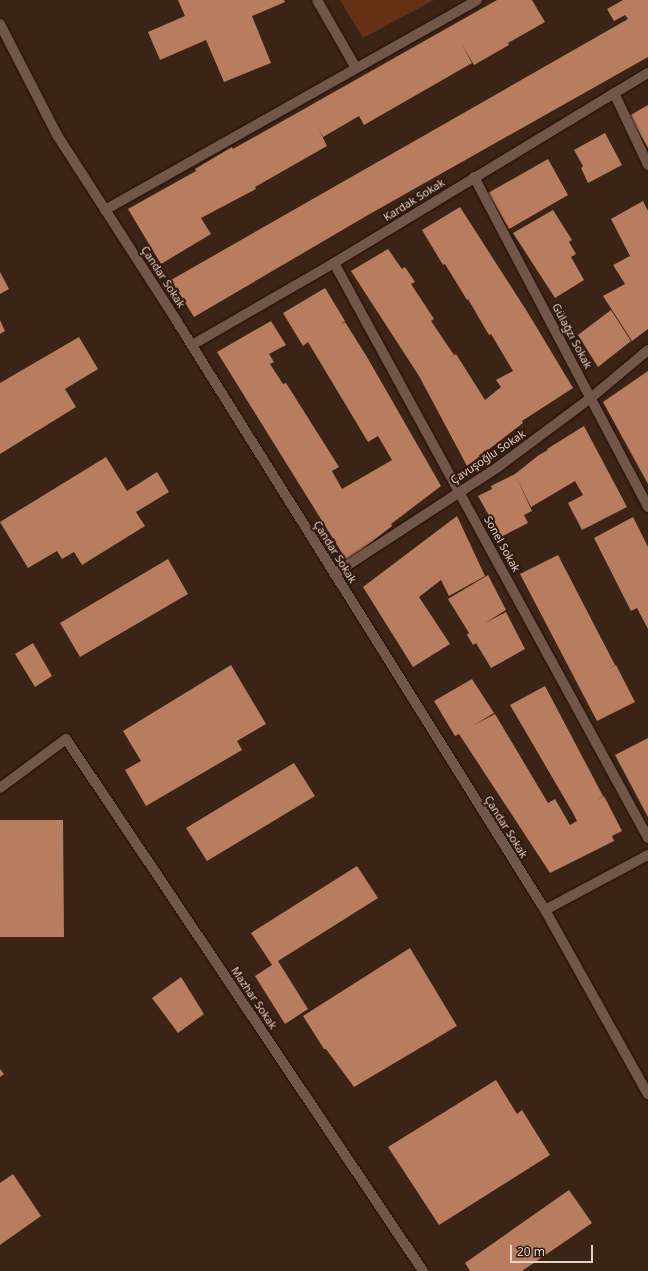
<!DOCTYPE html>
<html>
<head>
<meta charset="utf-8">
<style>
	body { margin:0 }
	#map { position:relative; width:648px; height:1271px; overflow:hidden; background:#3b2316; font-family:"Noto Sans",sans-serif }
	div>[style] { position:absolute }
	.green>* { inset:0; background:#643116 }
	.building>* { inset:0; background:#b87d5f }
	.roads { filter:drop-shadow(0 0 1px #210b02) drop-shadow(0 0 1px #210b02) }
	.street>* { height:10px; margin:-5px; padding:0 5px; transform-origin:5px; border-radius:5px; background:#725649 }
	span { translate:-50% -50%; white-space:nowrap; text-align:center; line-height:1.15; -webkit-text-stroke:4px #30190d; paint-order:stroke }
	.street-label { font-size:11px; color:#e3d2ca }
	.scale { position:absolute; left:510px; top:1245px; width:83px; height:18px; box-sizing:border-box; border:2px solid #e3d2ca; border-top:0; padding-left:5px; font-size:12px; line-height:14px; white-space:nowrap; color:#e3d2ca; -webkit-text-stroke:3px #30190d; paint-order:stroke }
</style>
</head>
<body>
<div id="map">
	<div class="green">
		<i style="clip-path:polygon(340px 0,434px 0,363px 38px)"></i>
	</div>
	<div class="building">
		<i style="clip-path:polygon(178px 0,284px 0,285px 2px,252px 16px,271px 63px,224px 82px,206px 40px,160px 60px,148px 32px,185px 16px)"></i>
		<i style="clip-path:polygon(497px 0,532px 0,545px 22px,508px 43px,509px 45px,474px 65px,461px 43px,472px 63px,364px 125px,359px 116px,323px 137px,318px 128px,327px 146px,255px 187px,256px 189px,201px 218px,211px 234px,161px 264px,128px 209px,196px 171px,199px 175px,195px 169px,232px 147px,233px 149px)"></i>
		<i style="clip-path:polygon(623px 0,648px 0,648px 57px,368px 215px,194px 317px,171px 280px,628px 19px,625px 15px,614px 21px,607px 9px)"></i>
		<i style="clip-path:polygon(648px 105px,648px 148px,629px 116px)"></i>
		<i style="clip-path:polygon(605px 133px,622px 165px,588px 183px,581px 168px,583px 166px,574px 150px)"></i>
		<i style="clip-path:polygon(548px 159px,568px 195px,509px 229px,488px 193px)"></i>
		<i style="clip-path:polygon(643px 201px,648px 211px,648px 329px,632px 341px,603px 296px,625px 284px,613px 265px,630px 256px,611px 219px)"></i>
		<i style="clip-path:polygon(460px 207px,528px 313px,573px 388px,522px 421px,523px 423px,467px 466px,419px 376px,351px 271px,388px 249px,402px 269px,405px 267px,415px 282px,411px 284px,434px 319px,431px 321px,454px 355px,448px 359px,456px 354px,485px 400px,501px 387px,496px 380px,513px 371px,491px 334px,489px 335px,468px 299px,467px 300px,445px 264px,443px 265px,422px 230px)"></i>
		<i style="clip-path:polygon(553px 210px,572px 240px,569px 242px,576px 254px,571px 257px,584px 280px,555px 298px,513px 233px)"></i>
		<i style="clip-path:polygon(0 272px,9px 289px,0 294px)"></i>
		<i style="clip-path:polygon(325px 288px,345px 321px,341px 324px,345px 322px,367px 357px,441px 486px,391px 524px,392px 526px,347px 561px,217px 352px,271px 321px,286px 345px,269px 354px,274px 362px,270px 364px,283px 384px,286px 383px,339px 467px,332px 471px,342px 489px,392px 460px,378px 436px,368px 442px,308px 342px,303px 346px,283px 313px)"></i>
		<i style="clip-path:polygon(611px 310px,631px 341px,598px 367px,578px 335px)"></i>
		<i style="clip-path:polygon(0 320px,5px 331px,0 334px)"></i>
		<i style="clip-path:polygon(79px 337px,98px 369px,65px 389px,76px 407px,0 454px,0 383px)"></i>
		<i style="clip-path:polygon(648px 371px,648px 484px,603px 402px)"></i>
		<i style="clip-path:polygon(584px 426px,627px 507px,582px 530px,568px 503px,583px 495px,575px 481px,531px 507px,516px 476px,532px 511px,524px 515px,528px 523px,501px 537px,478px 496px,492px 489px,491px 486px,515px 474px,539px 455px,548px 450px,547px 449px)"></i>
		<i style="clip-path:polygon(106px 457px,127px 491px,157px 472px,169px 492px,136px 512px,145px 526px,82px 565px,74px 552px,62px 559px,57px 551px,28px 568px,0 522px)"></i>
		<i style="clip-path:polygon(457px 516px,485px 576px,449px 596px,441px 580px,419px 597px,450px 644px,413px 667px,363px 587px)"></i>
		<i style="clip-path:polygon(633px 517px,648px 547px,648px 629px,637px 608px,631px 611px,594px 538px)"></i>
		<i style="clip-path:polygon(558px 555px,615px 665px,609px 669px,616px 665px,635px 702px,597px 721px,520px 574px)"></i>
		<i style="clip-path:polygon(168px 559px,188px 594px,80px 657px,60px 623px)"></i>
		<i style="clip-path:polygon(488px 575px,506px 610px,485px 623px,506px 612px,525px 649px,491px 668px,476px 643px,473px 645px,467px 635px,469px 633px,448px 599px)"></i>
		<i style="clip-path:polygon(33px 643px,52px 676px,35px 687px,15px 654px)"></i>
		<i style="clip-path:polygon(231px 665px,266px 724px,237px 741px,242px 750px,146px 806px,125px 770px,141px 761px,123px 731px)"></i>
		<i style="clip-path:polygon(472px 679px,494px 713px,474px 725px,495px 714px,548px 803px,555px 799px,570px 825px,577px 821px,573px 813px,510px 705px,545px 686px,603px 796px,597px 800px,604px 796px,622px 831px,612px 836px,614px 841px,550px 873px,459px 734px,455px 736px,434px 701px)"></i>
		<i style="clip-path:polygon(648px 738px,648px 817px,615px 755px)"></i>
		<i style="clip-path:polygon(294px 763px,315px 796px,207px 861px,186px 828px)"></i>
		<i style="clip-path:polygon(0 820px,63px 820px,64px 937px,0 937px)"></i>
		<i style="clip-path:polygon(357px 866px,378px 898px,278px 961px,308px 1009px,285px 1024px,255px 976px,272px 965px,251px 933px)"></i>
		<i style="clip-path:polygon(410px 948px,457px 1026px,354px 1087px,326px 1049px,324px 1049px,303px 1016px)"></i>
		<i style="clip-path:polygon(181px 977px,204px 1014px,178px 1033px,152px 998px)"></i>
		<i style="clip-path:polygon(0 1069px,4px 1074px,0 1077px)"></i>
		<i style="clip-path:polygon(496px 1080px,517px 1114px,522px 1110px,550px 1155px,439px 1225px,388px 1147px)"></i>
		<i style="clip-path:polygon(13px 1174px,41px 1216px,0 1245px,0 1183px)"></i>
		<i style="clip-path:polygon(569px 1190px,592px 1223px,522px 1271px,470px 1271px,465px 1263px)"></i>
	</div>
	<div class="roads">
		<div class="street">
			<i style="left:317px;top:0;width:78px;rotate:60.2deg"></i>
			<i style="left:0;top:24px;width:125px;rotate:62.8deg"></i>
			<i style="left:57px;top:135px;width:220px;rotate:57.2deg"></i>
			<i style="left:176px;top:320px;width:696px;rotate:57.98deg"></i>
			<i style="left:545px;top:910px;width:211px;rotate:60.8deg"></i>
			<i style="left:614px;top:93px;width:80px;rotate:64.7deg"></i>
			<i style="left:474px;top:177px;width:373px;rotate:62.2deg"></i>
			<i style="left:105px;top:210px;width:427px;rotate:-29.4deg"></i>
			<i style="left:334px;top:263px;width:655px;rotate:61.36deg"></i>
			<i style="left:192px;top:345px;width:164px;rotate:-30deg"></i>
			<i style="left:334px;top:263px;width:367px;rotate:-31.2deg"></i>
			<i style="left:334px;top:574px;width:196px;rotate:-33.1deg"></i>
			<i style="left:498px;top:467px;width:117px;rotate:-36.7deg"></i>
			<i style="left:592px;top:397px;width:73px;rotate:-40deg"></i>
			<i style="left:0;top:788px;width:82px;rotate:-36.6deg"></i>
			<i style="left:66px;top:739px;width:641px;rotate:56.14deg"></i>
			<i style="left:545px;top:910px;width:117px;rotate:-28.1deg"></i>
		</div>
	</div>
	<div class="street-label">
		<span style="left:414px;top:200px;rotate:-32deg">Kardak Sokak</span>
		<span style="left:163px;top:277px;rotate:57deg">Çandar Sokak</span>
		<span style="left:572px;top:336px;rotate:62deg">Gülağzı Sokak</span>
		<span style="left:488px;top:457px;rotate:-34deg">Çavuşoğlu Sokak</span>
		<span style="left:502px;top:544px;rotate:61deg">Sonel Sokak</span>
		<span style="left:335px;top:552px;rotate:58deg">Çandar Sokak</span>
		<span style="left:506px;top:827px;rotate:58deg">Çandar Sokak</span>
		<span style="left:254px;top:998px;rotate:56deg">Mazhar Sokak</span>
	</div>
	<div class="scale">20 m</div>
</div>
</body>
</html>
